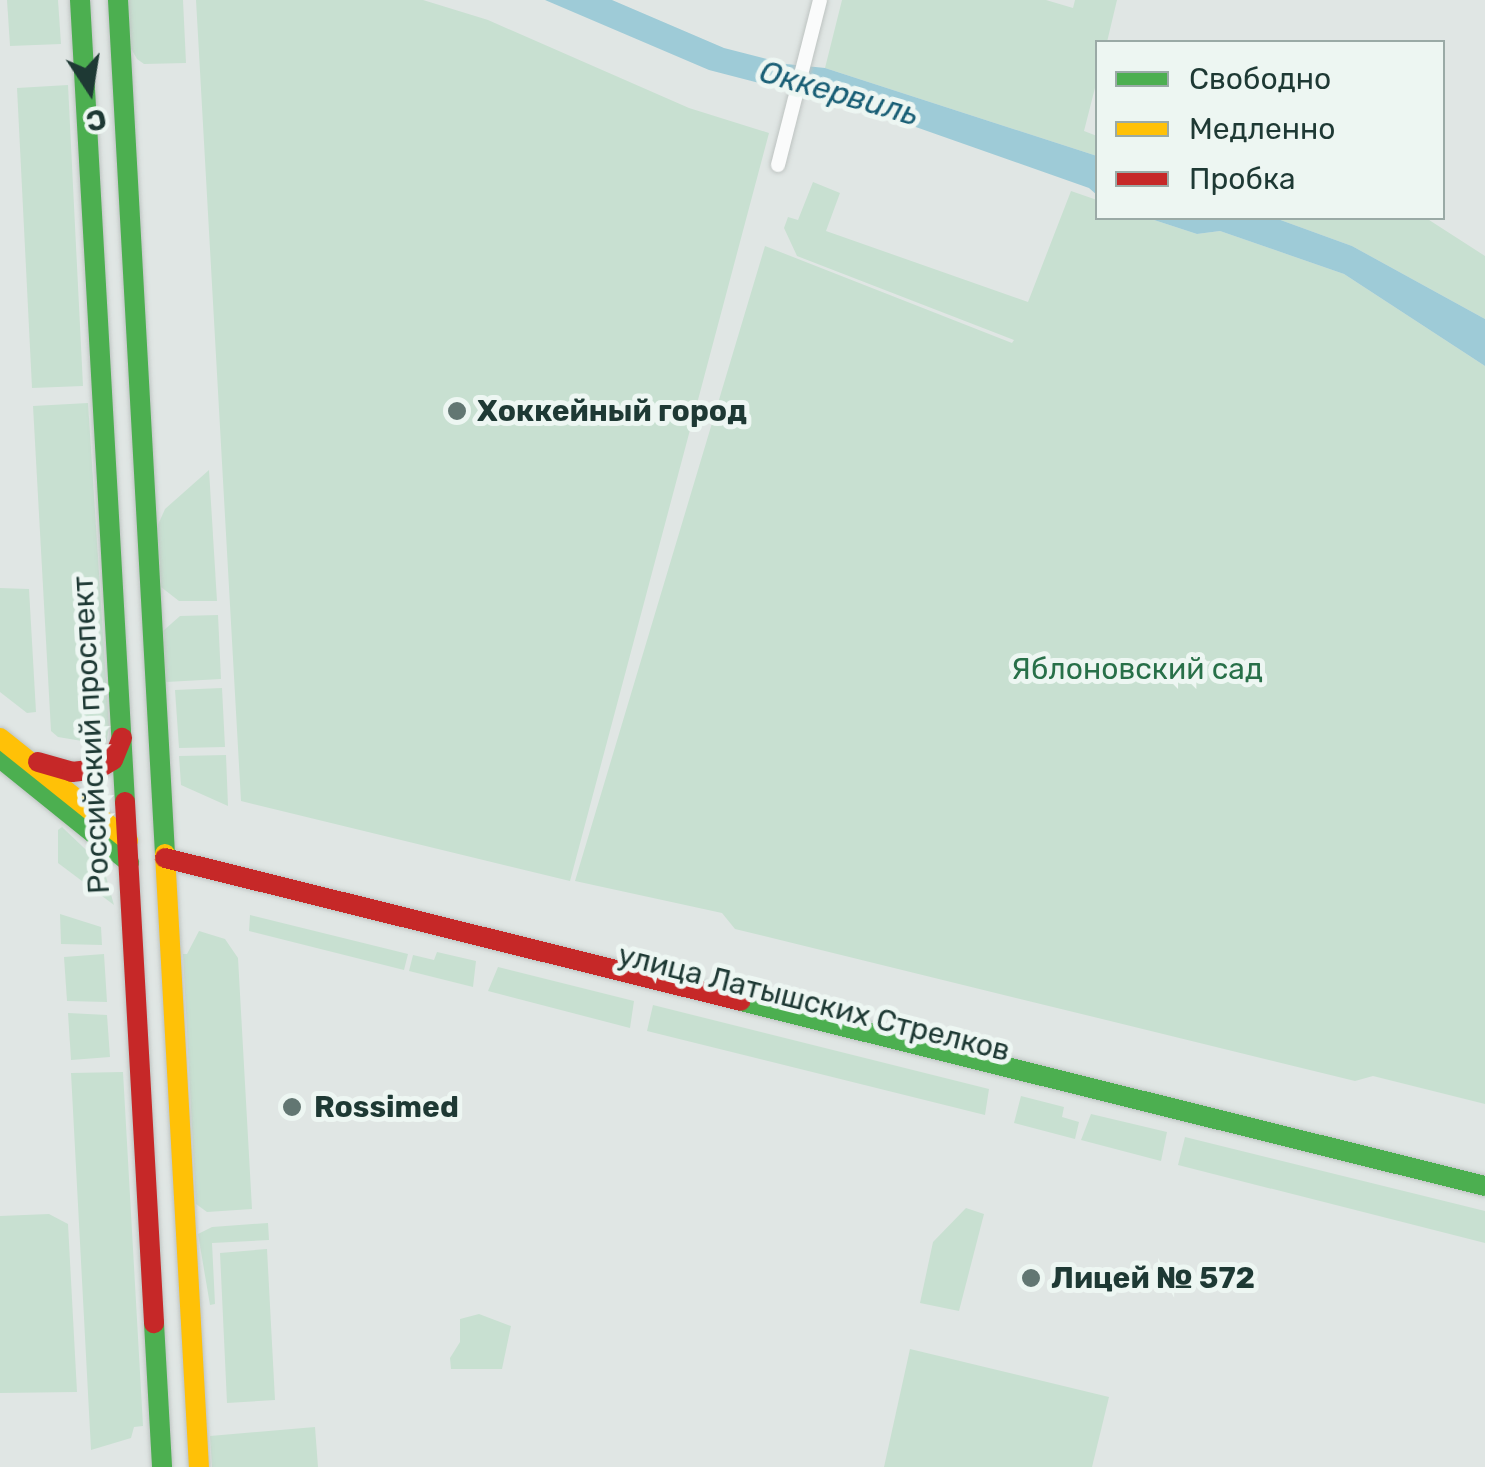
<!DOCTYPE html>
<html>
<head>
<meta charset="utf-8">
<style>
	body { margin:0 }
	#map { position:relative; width:1485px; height:1467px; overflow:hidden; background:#e0e6e4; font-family:Rubik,sans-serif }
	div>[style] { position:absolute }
	.green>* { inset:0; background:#c8e0d1 }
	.water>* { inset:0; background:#9ecbd7 }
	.roads { filter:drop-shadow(0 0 2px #bdc3c1) drop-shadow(0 0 2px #bdc3c1) }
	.street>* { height:14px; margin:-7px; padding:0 7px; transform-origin:7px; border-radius:7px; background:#fafbfb }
	.fast>* { height:20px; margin:-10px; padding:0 10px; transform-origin:10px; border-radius:10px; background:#4caf50 }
	.slow>* { height:20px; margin:-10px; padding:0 10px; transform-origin:10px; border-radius:10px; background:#ffc107 }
	.jam>* { height:20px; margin:-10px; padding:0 10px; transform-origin:10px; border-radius:10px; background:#c62828 }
	.dots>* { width:28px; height:28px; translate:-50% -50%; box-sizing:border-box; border:5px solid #edf6f2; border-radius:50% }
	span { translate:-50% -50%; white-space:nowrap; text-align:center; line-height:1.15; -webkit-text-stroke:10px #edf6f2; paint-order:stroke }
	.poi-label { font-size:30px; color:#1e3934; font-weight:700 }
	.left { translate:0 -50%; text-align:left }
	.park-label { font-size:30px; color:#287049 }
	.street-label { font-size:30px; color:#1e3934 }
	.water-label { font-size:32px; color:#185e75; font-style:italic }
	.legend { position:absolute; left:1095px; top:40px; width:350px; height:180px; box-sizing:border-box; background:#edf6f2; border:2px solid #9aaaa6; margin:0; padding:12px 18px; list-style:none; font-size:30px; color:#1e3934 }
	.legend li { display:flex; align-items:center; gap:20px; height:50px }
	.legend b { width:50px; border:2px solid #9aaaa6 }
	.north { position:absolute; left:40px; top:40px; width:100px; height:100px; -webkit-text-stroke:8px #edf6f2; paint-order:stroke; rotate:168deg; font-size:28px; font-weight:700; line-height:40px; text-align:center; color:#1e3934 }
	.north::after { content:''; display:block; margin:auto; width:35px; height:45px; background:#1e3934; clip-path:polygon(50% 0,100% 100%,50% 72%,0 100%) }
</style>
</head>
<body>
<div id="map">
	<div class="green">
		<i style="clip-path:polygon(7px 0,58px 0,61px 44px,10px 46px)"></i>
		<i style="clip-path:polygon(127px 0,183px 0,186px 63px,144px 64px,137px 59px,129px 45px)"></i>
		<i style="clip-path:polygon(196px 0,423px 0,488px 20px,689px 108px,769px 133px,570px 881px,241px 801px)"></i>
		<i style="clip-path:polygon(842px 0,1046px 0,1073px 8px,1075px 0,1117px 0,1107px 42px,1098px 42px,1097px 80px,1084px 131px,1097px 136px,1097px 156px,825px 68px)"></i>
		<i style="clip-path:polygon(68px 85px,83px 386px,32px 388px,17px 88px)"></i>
		<i style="clip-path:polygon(813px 182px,840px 193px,826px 231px,1028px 302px,1071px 191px,1097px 200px,1098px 218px,1148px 218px,1197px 234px,1220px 231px,1344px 274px,1485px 366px,1485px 1104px,1373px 1076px,1355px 1081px,735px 929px,722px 913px,575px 881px,765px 246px,1012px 343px,1014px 340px,797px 256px,784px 228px,788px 217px,798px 220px)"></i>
		<i style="clip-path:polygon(1275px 218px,1426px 218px,1485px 256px,1485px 319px,1352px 246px)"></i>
		<i style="clip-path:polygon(88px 403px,109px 727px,106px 745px,58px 737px,51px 731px,33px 406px)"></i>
		<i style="clip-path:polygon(209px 470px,217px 601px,179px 601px,161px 587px,157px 527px,165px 509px)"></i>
		<i style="clip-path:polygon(0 588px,29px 589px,36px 712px,27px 713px,0 692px)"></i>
		<i style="clip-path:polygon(218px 615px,221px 679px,166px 682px,163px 631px,180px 616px)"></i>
		<i style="clip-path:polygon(222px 688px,225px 747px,179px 748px,175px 690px)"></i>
		<i style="clip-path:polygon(226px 755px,228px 806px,181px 785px,179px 756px)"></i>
		<i style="clip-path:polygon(62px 827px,103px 866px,114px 905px,58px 863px,58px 830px)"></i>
		<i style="clip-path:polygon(60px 914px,101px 927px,102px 945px,61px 944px)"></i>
		<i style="clip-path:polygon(250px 915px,408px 954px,404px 970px,249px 931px)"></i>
		<i style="clip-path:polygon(199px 931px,225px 939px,238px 958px,252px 1209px,207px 1212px,196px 1204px,183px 954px,187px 954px)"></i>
		<i style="clip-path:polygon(437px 952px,476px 961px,473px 987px,409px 971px,413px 955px,434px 960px)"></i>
		<i style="clip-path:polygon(104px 954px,107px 1002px,67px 1001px,64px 957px)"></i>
		<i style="clip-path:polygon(498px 967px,634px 1001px,630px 1028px,488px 991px)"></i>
		<i style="clip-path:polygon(653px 1005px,989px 1089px,985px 1115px,647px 1031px)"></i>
		<i style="clip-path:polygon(68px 1013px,107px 1015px,110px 1057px,71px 1060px)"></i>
		<i style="clip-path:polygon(123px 1072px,143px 1426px,134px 1427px,131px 1438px,91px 1450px,71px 1073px)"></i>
		<i style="clip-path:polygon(1021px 1096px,1064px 1107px,1062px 1117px,1079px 1122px,1075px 1139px,1014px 1123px)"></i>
		<i style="clip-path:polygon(1091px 1114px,1167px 1132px,1161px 1161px,1081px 1140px)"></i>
		<i style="clip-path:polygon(1185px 1137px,1485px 1211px,1485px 1243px,1178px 1165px)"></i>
		<i style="clip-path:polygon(966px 1208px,984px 1214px,959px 1311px,920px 1303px,933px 1242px)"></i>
		<i style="clip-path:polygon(49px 1214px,68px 1224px,77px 1392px,0 1393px,0 1216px)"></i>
		<i style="clip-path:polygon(268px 1223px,269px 1240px,212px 1243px,215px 1304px,210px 1305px,198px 1234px,212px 1227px)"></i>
		<i style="clip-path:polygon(267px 1249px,275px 1400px,227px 1403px,220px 1253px)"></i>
		<i style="clip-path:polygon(479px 1314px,511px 1326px,502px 1369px,451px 1369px,450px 1358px,460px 1342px,460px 1319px)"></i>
		<i style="clip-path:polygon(910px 1349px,1109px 1397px,1092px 1467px,884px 1467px)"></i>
		<i style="clip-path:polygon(315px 1427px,318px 1467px,212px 1467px,210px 1436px)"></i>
	</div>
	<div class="water">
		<i style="clip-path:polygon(545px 0,612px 0,724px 48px,786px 64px,825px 68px,1097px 156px,1097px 195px,1089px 188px,876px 113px,709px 70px)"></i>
		<i style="clip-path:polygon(1148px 218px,1275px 218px,1352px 246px,1485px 319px,1485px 366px,1344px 274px,1220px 231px,1197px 234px)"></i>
	</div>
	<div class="roads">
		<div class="street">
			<i style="left:778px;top:165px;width:170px;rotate:-75.7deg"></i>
		</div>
		<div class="fast">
			<i style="left:80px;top:0;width:803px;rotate:86.79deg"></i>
			<i style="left:118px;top:0;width:855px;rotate:86.85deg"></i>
			<i style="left:0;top:758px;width:166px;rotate:38.9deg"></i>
			<i style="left:741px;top:1001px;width:767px;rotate:13.96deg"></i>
			<i style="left:154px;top:1323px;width:144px;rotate:86.8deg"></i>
		</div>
		<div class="slow">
			<i style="left:0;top:738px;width:164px;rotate:38.6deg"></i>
			<i style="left:165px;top:854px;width:614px;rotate:86.83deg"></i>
		</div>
		<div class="jam">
			<i style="left:38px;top:762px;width:35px;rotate:16deg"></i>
			<i style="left:72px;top:772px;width:26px;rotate:-7deg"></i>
			<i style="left:98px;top:769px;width:17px;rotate:-31deg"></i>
			<i style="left:113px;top:760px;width:24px;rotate:-68deg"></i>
			<i style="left:125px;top:802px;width:522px;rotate:86.81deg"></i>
			<i style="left:165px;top:858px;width:593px;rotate:13.94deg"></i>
		</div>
	</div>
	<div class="dots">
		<i style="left:457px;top:411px;background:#627672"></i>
		<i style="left:292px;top:1107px;background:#627672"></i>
		<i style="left:1031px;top:1278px;background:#627672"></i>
	</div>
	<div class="poi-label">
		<span class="left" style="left:477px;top:411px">Хоккейный город</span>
		<span class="left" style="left:314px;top:1107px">Rossimed</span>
		<span class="left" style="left:1051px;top:1278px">Лицей № 572</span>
	</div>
	<div class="park-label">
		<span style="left:1137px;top:669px">Яблоновский сад</span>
	</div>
	<div class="street-label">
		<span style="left:91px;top:735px;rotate:-93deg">Российский проспект</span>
		<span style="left:814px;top:1003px;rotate:14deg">улица Латышских Стрелков</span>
	</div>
	<div class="water-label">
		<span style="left:839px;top:93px;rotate:16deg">Оккервиль</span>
	</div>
	<ul class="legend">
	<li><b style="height:12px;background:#4caf50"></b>Свободно</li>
	<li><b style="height:12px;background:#ffc107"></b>Медленно</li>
	<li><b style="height:12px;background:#c62828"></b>Пробка</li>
	</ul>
	<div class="north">С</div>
</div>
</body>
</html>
